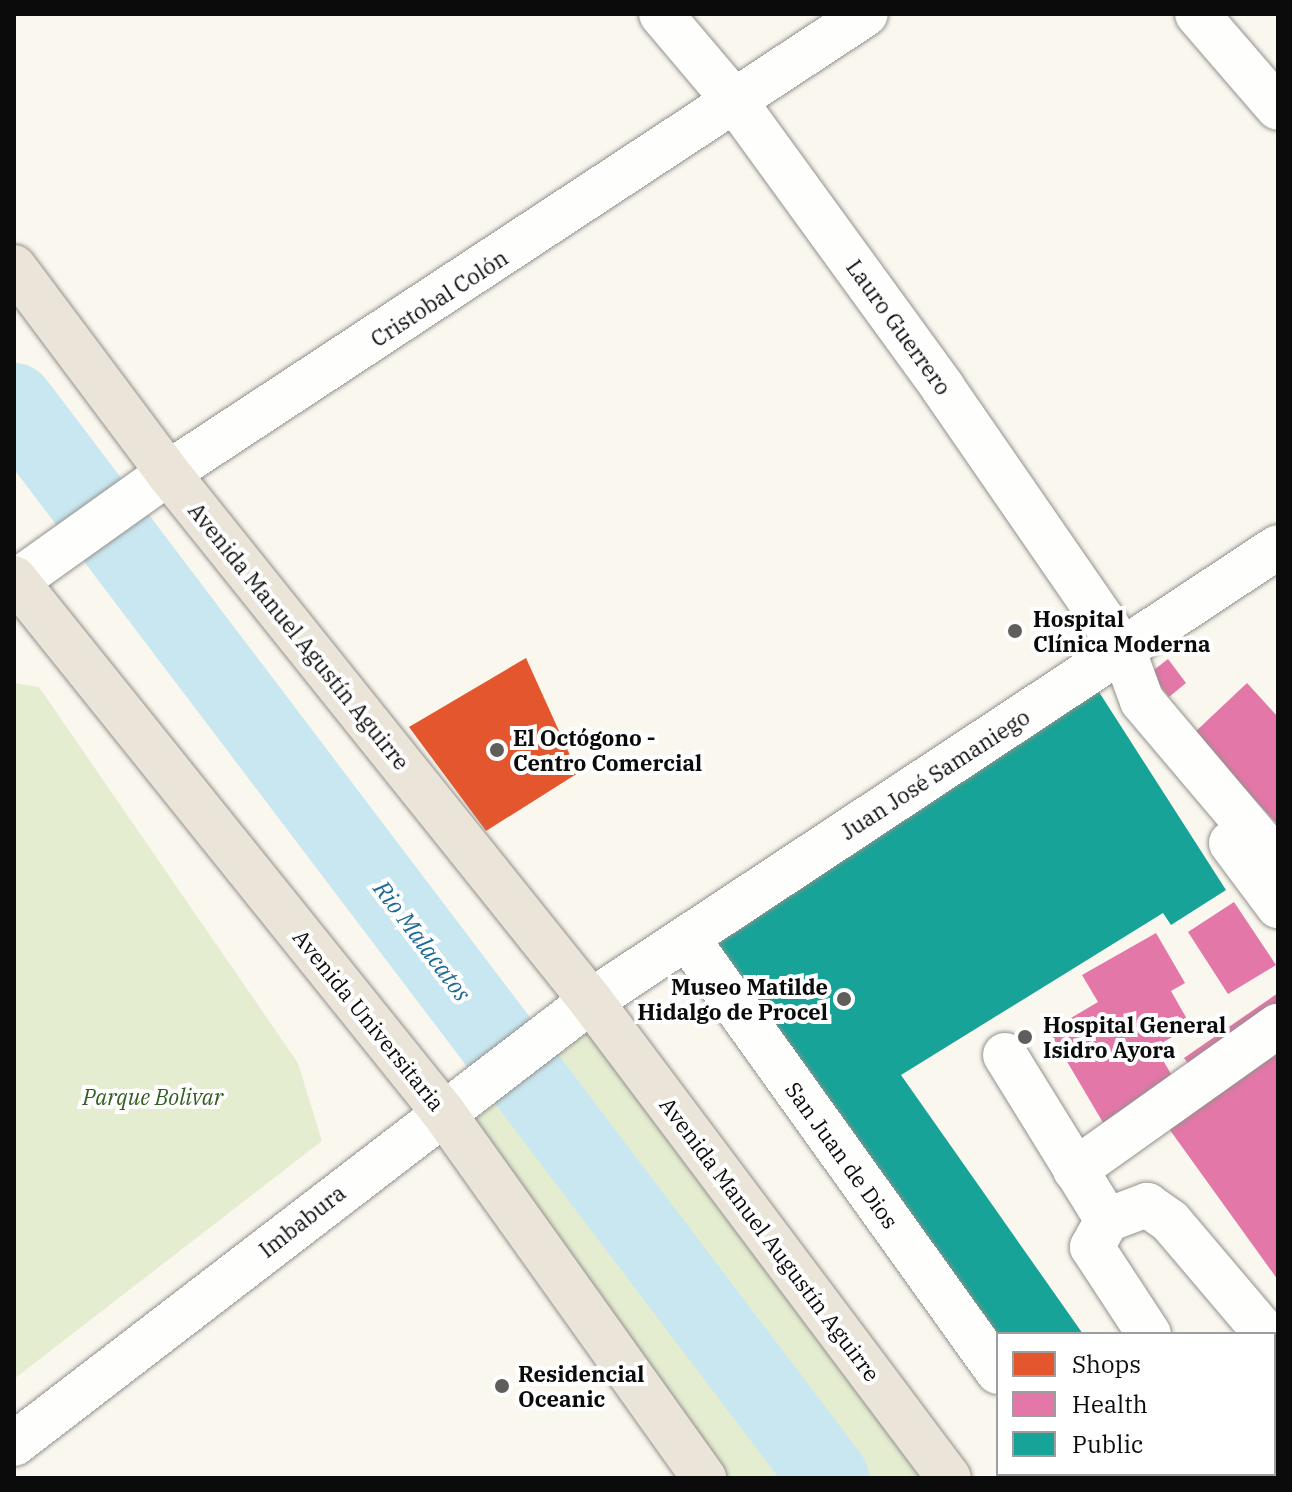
<!DOCTYPE html>
<html>
<head>
<meta charset="utf-8">
<style>
	body { margin:0 }
	#map { position:relative; width:1292px; height:1492px; overflow:hidden; background:#faf7ef; font-family:"IBM Plex Serif",serif }
	div>[style] { position:absolute }
	.green>* { inset:0; background:#e5edd1 }
	.shops>* { inset:0; background:#e4572e }
	.health>* { inset:0; background:#e377a8 }
	.public>* { inset:0; background:#17a398 }
	.river>* { height:80px; margin:-40px; padding:0 40px; transform-origin:40px; border-radius:40px; background:#c9e7f0 }
	.path>* { height:5px; margin-top:-2.5px; transform-origin:0; background:repeating-linear-gradient(90deg,#b7b6b5 0 8px,transparent 0 12px) }
	.roads { filter:drop-shadow(0 0 2px #93918e) drop-shadow(0 0 2px #93918e) }
	.minor>* { height:44px; margin:-22px; padding:0 22px; transform-origin:22px; border-radius:22px; background:#fefefd }
	.major>* { height:44px; margin:-22px; padding:0 22px; transform-origin:22px; border-radius:22px; background:#eae4d9 }
	.dots>* { width:22px; height:22px; translate:-50% -50%; box-sizing:border-box; border:4px solid #fff; border-radius:50% }
	span { translate:-50% -50%; white-space:nowrap; text-align:center; line-height:1.15; -webkit-text-stroke:8px #fff; paint-order:stroke }
	.street-label { font-size:22px; color:#0b0b0b }
	.poi-label { font-size:22px; color:#0b0b0b; font-weight:700 }
	.left { translate:0 -50%; text-align:left }
	.right { translate:-100% -50%; text-align:right }
	.park-label { font-size:22px; color:#335e21; font-style:italic }
	.water-label { font-size:24px; color:#1e6b94; font-style:italic }
	.frame { position:absolute; inset:0; border:16px solid #0b0b0b; pointer-events:none }
	.legend { position:absolute; left:996px; top:1332px; width:280px; height:144px; box-sizing:border-box; background:#fff; border:2px solid #9d9d9d; margin:0; padding:10px 14px; list-style:none; font-size:24px; color:#0b0b0b }
	.legend li { display:flex; align-items:center; gap:16px; height:40px }
	.legend b { width:40px; border:2px solid #9d9d9d }
</style>
</head>
<body>
<div id="map">
	<div class="green">
		<i style="clip-path:polygon(14px 683px,39px 687px,298px 1063px,322px 1141px,14px 1379px)"></i>
		<i style="clip-path:polygon(591px 1002px,947px 1478px,707px 1478px,444px 1111px)"></i>
	</div>
	<div class="shops">
		<i style="clip-path:polygon(526px 658px,578px 773px,486px 831px,409px 727px)"></i>
	</div>
	<div class="health">
		<i style="clip-path:polygon(1168px 659px,1186px 683px,1169px 697px,1150px 673px)"></i>
		<i style="clip-path:polygon(1247px 683px,1278px 717px,1278px 825px,1194px 733px)"></i>
		<i style="clip-path:polygon(1234px 902px,1276px 965px,1228px 994px,1188px 932px)"></i>
		<i style="clip-path:polygon(1156px 933px,1185px 983px,1171px 991px,1191px 1026px,1155px 1047px,1177px 1084px,1105px 1126px,1049px 1031px,1098px 1002px,1082px 975px)"></i>
		<i style="clip-path:polygon(1278px 993px,1278px 1280px,1167px 1126px,1211px 1094px,1184px 1058px)"></i>
	</div>
	<div class="public">
		<i style="clip-path:polygon(1090px 678px,1226px 890px,1171px 925px,1163px 913px,901px 1075px,1083px 1334px,998px 1334px,998px 1344px,698px 937px)"></i>
	</div>
	<div class="river">
		<i style="left:14px;top:403px;width:1349px;rotate:52.83deg"></i>
	</div>
	<div class="path">
		<i style="left:1274px;top:1447px;width:4px;rotate:-27deg"></i>
		<i style="left:1274px;top:1459px;width:6px;rotate:51deg"></i>
	</div>
	<div class="roads">
		<div class="minor">
			<i style="left:661px;top:14px;width:118px;rotate:49.8deg"></i>
			<i style="left:737px;top:104px;width:351px;rotate:54deg"></i>
			<i style="left:943px;top:388px;width:317px;rotate:55.4deg"></i>
			<i style="left:1123px;top:649px;width:55px;rotate:69.9deg"></i>
			<i style="left:1142px;top:701px;width:211px;rotate:49.8deg"></i>
			<i style="left:1197px;top:14px;width:124px;rotate:49.2deg"></i>
			<i style="left:14px;top:583px;width:189px;rotate:-35.5deg"></i>
			<i style="left:168px;top:473px;width:835px;rotate:-33.33deg"></i>
			<i style="left:1231px;top:843px;width:79px;rotate:53.3deg"></i>
			<i style="left:687px;top:938px;width:534px;rotate:54.38deg"></i>
			<i style="left:1005px;top:1055px;width:194px;rotate:58.3deg"></i>
			<i style="left:1107px;top:1220px;width:31px;rotate:119deg"></i>
			<i style="left:1092px;top:1247px;width:104px;rotate:56.8deg"></i>
			<i style="left:1075px;top:1170px;width:249px;rotate:-35.4deg"></i>
			<i style="left:1107px;top:1220px;width:43px;rotate:-20.6deg"></i>
			<i style="left:1147px;top:1205px;width:28px;rotate:35deg"></i>
			<i style="left:1170px;top:1221px;width:148px;rotate:49.7deg"></i>
			<i style="left:14px;top:1444px;width:727px;rotate:-37.52deg"></i>
			<i style="left:591px;top:1001px;width:823px;rotate:-33.46deg"></i>
			<i style="left:1071px;top:1474px;width:5px;rotate:53deg"></i>
			<i style="left:1195px;top:1478px;width:4px;rotate:-76deg"></i>
		</div>
		<div class="major">
			<i style="left:14px;top:267px;width:257px;rotate:53.2deg"></i>
			<i style="left:168px;top:473px;width:677px;rotate:51.3deg"></i>
			<i style="left:591px;top:1001px;width:596px;rotate:53.11deg"></i>
			<i style="left:14px;top:578px;width:685px;rotate:51.22deg"></i>
			<i style="left:443px;top:1112px;width:450px;rotate:54.5deg"></i>
		</div>
	</div>
	<div class="dots">
		<i style="left:1015px;top:631px;background:#5f5e5b"></i>
		<i style="left:497px;top:750px;background:#5f5e5b"></i>
		<i style="left:844px;top:999px;background:#5f5e5b"></i>
		<i style="left:1025px;top:1037px;background:#5f5e5b"></i>
		<i style="left:502px;top:1386px;background:#5f5e5b"></i>
	</div>
	<div class="street-label">
		<span style="left:439px;top:298px;rotate:-33deg">Cristobal Colón</span>
		<span style="left:899px;top:327px;rotate:54deg">Lauro Guerrero</span>
		<span style="left:299px;top:636px;rotate:51deg">Avenida Manuel Agustín Aguirre</span>
		<span style="left:935px;top:774px;rotate:-33deg">Juan José Samaniego</span>
		<span style="left:369px;top:1020px;rotate:51deg">Avenida Universitaria</span>
		<span style="left:842px;top:1155px;rotate:54deg">San Juan de Dios</span>
		<span style="left:302px;top:1221px;rotate:-38deg">Imbabura</span>
		<span style="left:770px;top:1239px;rotate:53deg">Avenida Manuel Augustín Aguirre</span>
	</div>
	<div class="poi-label">
		<span class="left" style="left:1033px;top:631px">Hospital<br>Clínica Moderna</span>
		<span class="left" style="left:513px;top:750px">El Octógono -<br>Centro Comercial</span>
		<span class="right" style="left:828px;top:999px">Museo Matilde<br>Hidalgo de Procel</span>
		<span class="left" style="left:1043px;top:1037px">Hospital General<br>Isidro Ayora</span>
		<span class="left" style="left:518px;top:1386px">Residencial<br>Oceanic</span>
	</div>
	<div class="park-label">
		<span style="left:153px;top:1097px">Parque Bolivar</span>
	</div>
	<div class="water-label">
		<span style="left:422px;top:941px;rotate:53deg">Rio Malacatos</span>
	</div>
	<div class="frame"></div>
	<ul class="legend">
	<li><b style="height:22px;background:#e4572e"></b>Shops</li>
	<li><b style="height:22px;background:#e377a8"></b>Health</li>
	<li><b style="height:22px;background:#17a398"></b>Public</li>
	</ul>
</div>
</body>
</html>
